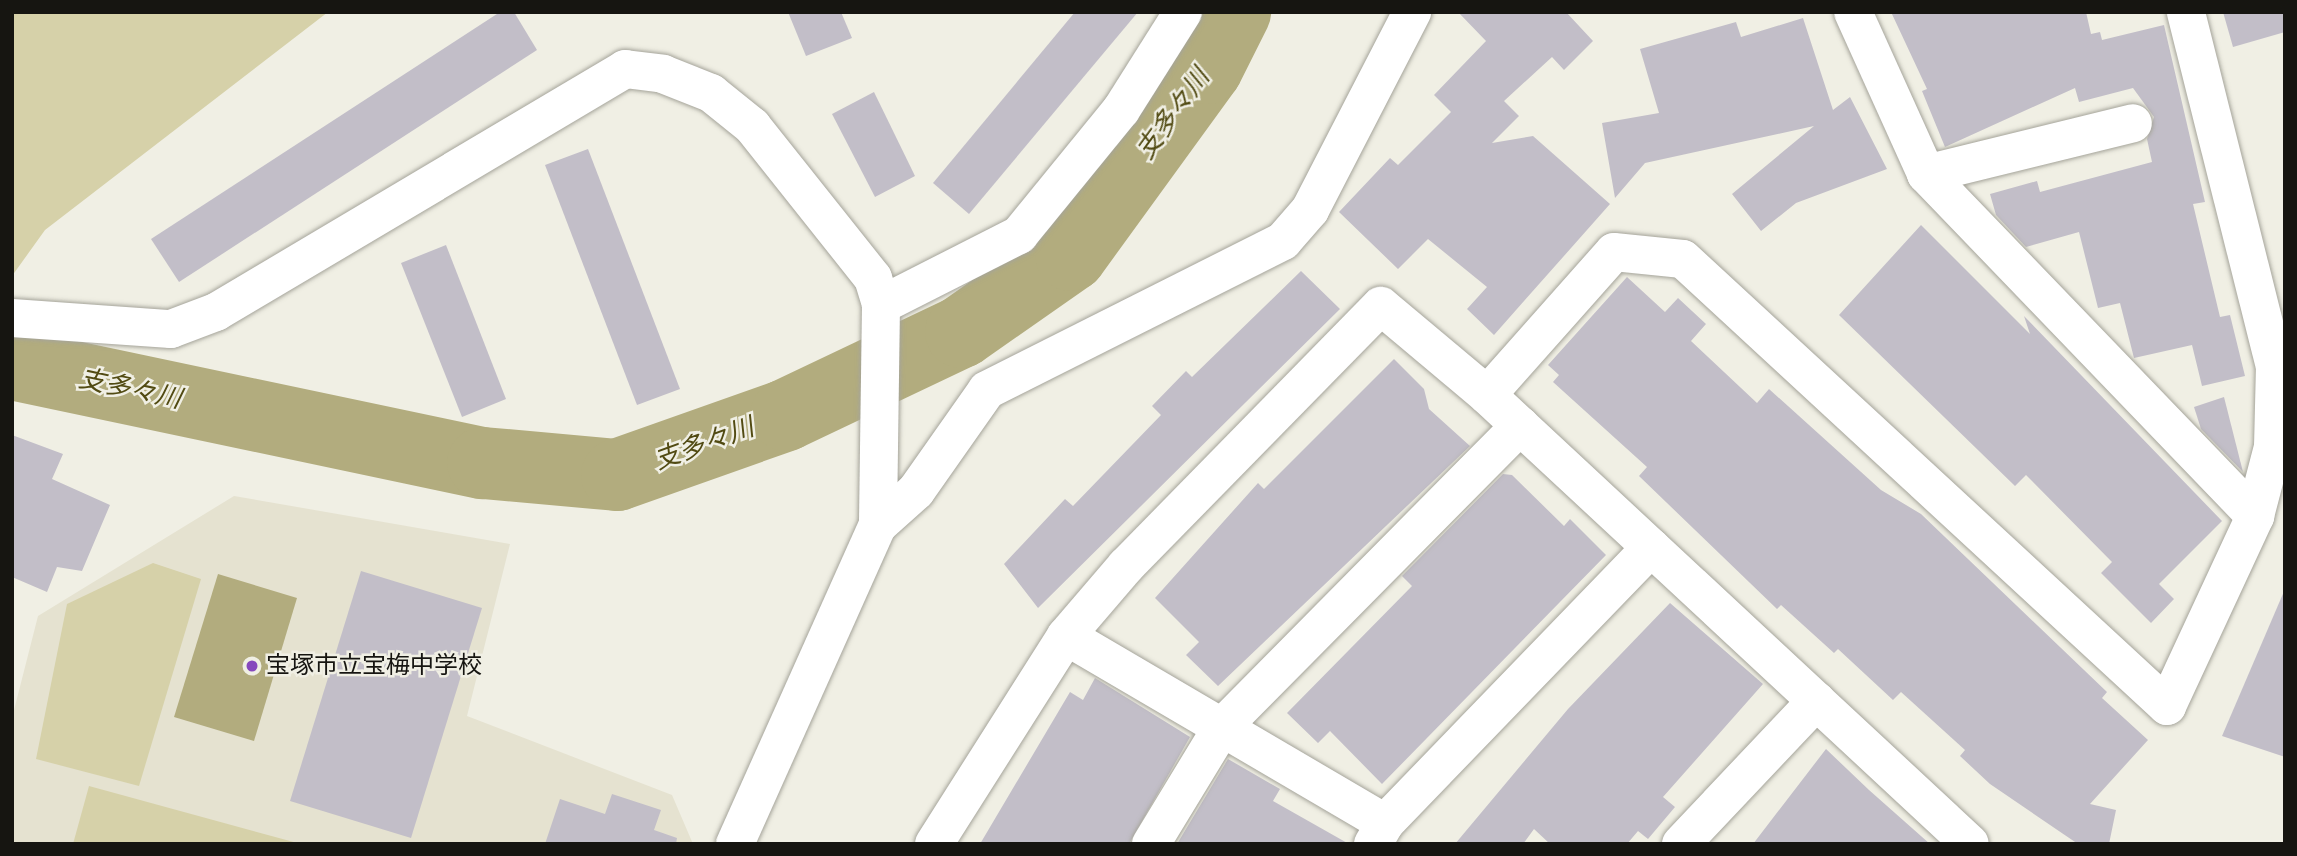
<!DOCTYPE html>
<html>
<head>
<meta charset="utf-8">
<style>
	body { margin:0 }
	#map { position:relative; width:2297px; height:856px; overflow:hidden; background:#f0efe4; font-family:Rubik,"Noto Sans JP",sans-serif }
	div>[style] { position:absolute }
	.built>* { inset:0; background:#e5e2d0 }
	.green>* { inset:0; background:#d6d1a9 }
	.water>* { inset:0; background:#b2ac7e }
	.river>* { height:72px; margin:-36px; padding:0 36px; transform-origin:36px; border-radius:36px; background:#b2ac7e }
	.building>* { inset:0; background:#c2bec8 }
	.roads { filter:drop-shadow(0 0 2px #a5a49a) drop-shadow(0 0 2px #a5a49a) }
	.minor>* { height:38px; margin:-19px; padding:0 19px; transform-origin:19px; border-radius:19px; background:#fff }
	.dots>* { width:19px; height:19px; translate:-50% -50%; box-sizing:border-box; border:4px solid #f0efe4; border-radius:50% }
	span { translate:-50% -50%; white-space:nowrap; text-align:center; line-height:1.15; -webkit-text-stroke:5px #f0efe4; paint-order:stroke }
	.poi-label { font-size:24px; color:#161511 }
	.left { translate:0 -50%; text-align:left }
	.water-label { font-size:26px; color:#514a12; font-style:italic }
	.frame { position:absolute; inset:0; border:14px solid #161511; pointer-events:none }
</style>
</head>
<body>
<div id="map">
	<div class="built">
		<i style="clip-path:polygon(234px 496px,510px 544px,467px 716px,672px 795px,693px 844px,12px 844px,12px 718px,38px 616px)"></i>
	</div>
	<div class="green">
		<i style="clip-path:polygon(12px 12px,328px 12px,45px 230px,12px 276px)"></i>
		<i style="clip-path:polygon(153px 563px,201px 579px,139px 786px,36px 759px,67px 604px)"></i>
		<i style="clip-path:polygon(89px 786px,301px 844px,73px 844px)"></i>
	</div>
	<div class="water">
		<i style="clip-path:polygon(218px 574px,297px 598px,254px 741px,174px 717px)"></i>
	</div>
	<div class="river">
		<i style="left:12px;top:364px;width:481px;rotate:11.9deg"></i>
		<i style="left:483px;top:463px;width:135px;rotate:5.1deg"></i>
		<i style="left:617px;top:475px;width:179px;rotate:-19.5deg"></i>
		<i style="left:786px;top:415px;width:194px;rotate:-25.4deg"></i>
		<i style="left:961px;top:332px;width:134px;rotate:-35deg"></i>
		<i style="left:1071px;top:255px;width:231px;rotate:-54deg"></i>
		<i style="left:1207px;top:68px;width:63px;rotate:-63.4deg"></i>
	</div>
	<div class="building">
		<i style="clip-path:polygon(500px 12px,514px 12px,537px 50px,179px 282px,151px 239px)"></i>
		<i style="clip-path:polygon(788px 12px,841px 12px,852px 38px,806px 56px)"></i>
		<i style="clip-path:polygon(1075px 12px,1138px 12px,969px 214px,933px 183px)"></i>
		<i style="clip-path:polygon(1458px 12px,1566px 12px,1593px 41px,1564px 70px,1552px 57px,1504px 101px,1519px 116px,1492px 143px,1533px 136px,1610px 204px,1494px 335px,1467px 309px,1487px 287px,1428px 239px,1398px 269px,1339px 212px,1390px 158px,1398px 165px,1451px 112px,1434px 95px,1486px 41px)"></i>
		<i style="clip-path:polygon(1891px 12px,2086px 12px,2091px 34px,2100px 32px,2102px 40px,2164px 25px,2205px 202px,2193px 204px,2220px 317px,2230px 315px,2245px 376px,2202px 386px,2192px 345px,2134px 358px,2120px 303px,2098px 308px,2079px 232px,2026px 247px,1996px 215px,1990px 194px,2037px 181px,2040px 192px,2152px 162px,2147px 139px,2154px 117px,2133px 88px,2079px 102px,2075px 88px,1945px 147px,1922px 91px,1927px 89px)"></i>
		<i style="clip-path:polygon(2223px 12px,2285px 12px,2285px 32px,2233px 47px)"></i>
		<i style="clip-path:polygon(1803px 18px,1833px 110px,1850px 97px,1887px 169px,1796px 203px,1761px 231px,1732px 194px,1814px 126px,1645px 163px,1615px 198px,1602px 123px,1659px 113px,1640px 49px,1736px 22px,1741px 37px)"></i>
		<i style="clip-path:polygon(874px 92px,915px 176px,875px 197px,832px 114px)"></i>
		<i style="clip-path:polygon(588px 149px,680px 389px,637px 405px,545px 165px)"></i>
		<i style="clip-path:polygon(1921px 225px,2030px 334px,2024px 316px,2222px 521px,2159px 584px,2174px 599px,2151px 623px,2101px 573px,2112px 562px,2026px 475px,2015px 486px,1839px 315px)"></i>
		<i style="clip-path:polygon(446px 245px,506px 399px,462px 417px,401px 263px)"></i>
		<i style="clip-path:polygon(1301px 271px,1340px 309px,1038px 608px,1004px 564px,1065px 499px,1073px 506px,1161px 415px,1152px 406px,1186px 371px,1192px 377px)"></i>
		<i style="clip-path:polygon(1627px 277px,1665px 312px,1678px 298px,1706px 324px,1691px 341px,1757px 403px,1769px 389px,1881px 490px,1921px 514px,2107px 692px,2102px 698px,2148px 740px,2090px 804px,2116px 810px,2109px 844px,2078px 844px,1990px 784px,1960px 756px,1965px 750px,1901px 692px,1893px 700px,1838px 649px,1834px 653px,1781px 605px,1777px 609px,1639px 476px,1647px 467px,1553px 382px,1559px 375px,1548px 365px)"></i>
		<i style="clip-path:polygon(1394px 359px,1424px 389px,1429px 409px,1470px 446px,1218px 686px,1186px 655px,1199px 642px,1155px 598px,1258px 483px,1264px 489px)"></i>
		<i style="clip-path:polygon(2224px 397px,2243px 472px,2201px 429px,2194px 407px)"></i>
		<i style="clip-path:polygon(12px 435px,63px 454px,52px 479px,110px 505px,82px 571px,57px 567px,47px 592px,12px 577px)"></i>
		<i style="clip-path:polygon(1503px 474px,1512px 475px,1564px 526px,1570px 519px,1606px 555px,1382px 784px,1330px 731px,1318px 743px,1287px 713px,1412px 586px,1402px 576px)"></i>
		<i style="clip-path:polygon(361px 571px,482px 608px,411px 838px,290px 801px)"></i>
		<i style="clip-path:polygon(2285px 589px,2285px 757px,2222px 736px)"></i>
		<i style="clip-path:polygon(1670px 603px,1763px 684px,1663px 797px,1675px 807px,1648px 839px,1638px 831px,1627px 844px,1550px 844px,1534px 829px,1523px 844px,1455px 844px,1568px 709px)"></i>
		<i style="clip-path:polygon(1095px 678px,1190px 737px,1129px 844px,980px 844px,1070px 692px,1083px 700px)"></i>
		<i style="clip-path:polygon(1826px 749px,1869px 790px,1930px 844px,1753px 844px)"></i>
		<i style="clip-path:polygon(1228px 759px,1280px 789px,1273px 801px,1349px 844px,1177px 844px)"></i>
		<i style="clip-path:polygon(612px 794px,661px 810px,654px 830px,677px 838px,676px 844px,545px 844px,560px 799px,605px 814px)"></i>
	</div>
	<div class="roads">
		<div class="minor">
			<i style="left:1853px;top:12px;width:178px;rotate:65.7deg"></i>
			<i style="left:1926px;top:174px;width:475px;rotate:46.1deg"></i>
			<i style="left:1926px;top:174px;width:213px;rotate:-13.8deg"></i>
			<i style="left:881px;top:305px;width:155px;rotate:-26.9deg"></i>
			<i style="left:1019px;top:235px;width:161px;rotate:-50.8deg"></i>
			<i style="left:1121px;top:110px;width:116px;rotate:-57.7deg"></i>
			<i style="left:12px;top:318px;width:159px;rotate:4deg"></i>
			<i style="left:171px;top:329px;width:48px;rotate:-20.7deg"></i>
			<i style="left:216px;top:312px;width:476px;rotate:-30.7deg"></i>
			<i style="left:625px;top:69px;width:38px;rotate:7deg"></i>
			<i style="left:663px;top:74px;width:52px;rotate:21.6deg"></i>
			<i style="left:711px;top:93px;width:53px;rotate:38.8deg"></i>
			<i style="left:752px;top:126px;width:194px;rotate:51.5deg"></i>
			<i style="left:873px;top:278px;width:28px;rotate:73deg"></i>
			<i style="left:881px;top:305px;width:220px;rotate:90.8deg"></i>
			<i style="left:1487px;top:395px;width:191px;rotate:-48.4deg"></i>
			<i style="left:1614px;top:252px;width:69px;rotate:5.8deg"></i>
			<i style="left:1683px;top:259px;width:659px;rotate:42.72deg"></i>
			<i style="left:2167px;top:706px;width:209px;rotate:-65.1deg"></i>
			<i style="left:2255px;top:516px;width:71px;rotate:-75.4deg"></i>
			<i style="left:2273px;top:447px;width:80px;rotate:-88.6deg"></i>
			<i style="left:2275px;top:367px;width:366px;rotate:-104.1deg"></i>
			<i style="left:1066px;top:636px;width:370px;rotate:30.4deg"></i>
			<i style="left:735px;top:844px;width:350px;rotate:-65.9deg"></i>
			<i style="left:878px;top:525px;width:51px;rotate:-41.8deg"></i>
			<i style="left:916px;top:491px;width:123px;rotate:-54.9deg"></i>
			<i style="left:987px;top:390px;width:331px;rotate:-26.7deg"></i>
			<i style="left:1283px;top:241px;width:41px;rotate:-48.9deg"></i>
			<i style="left:1310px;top:210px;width:223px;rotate:-62.7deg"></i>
			<i style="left:934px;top:844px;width:246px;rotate:-57.6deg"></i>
			<i style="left:1066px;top:636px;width:92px;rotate:-49.4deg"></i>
			<i style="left:1126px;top:566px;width:364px;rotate:-45.6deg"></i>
			<i style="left:1381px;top:306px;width:138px;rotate:40deg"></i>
			<i style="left:1487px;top:395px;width:659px;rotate:42.91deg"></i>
			<i style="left:1151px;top:844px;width:137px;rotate:-58.7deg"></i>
			<i style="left:1222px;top:727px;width:424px;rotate:-45.3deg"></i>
			<i style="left:1373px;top:844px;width:24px;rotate:-60deg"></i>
			<i style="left:1385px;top:823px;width:383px;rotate:-46deg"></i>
			<i style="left:1681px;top:844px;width:197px;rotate:-46.6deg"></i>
		</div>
	</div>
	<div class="dots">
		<i style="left:252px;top:666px;background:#8648bd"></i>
	</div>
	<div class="poi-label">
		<span class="left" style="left:266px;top:666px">宝塚市立宝梅中学校</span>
	</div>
	<div class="water-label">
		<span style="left:1173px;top:114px;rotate:-54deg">支多々川</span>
		<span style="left:130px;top:389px;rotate:12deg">支多々川</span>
		<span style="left:704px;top:444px;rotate:-20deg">支多々川</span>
	</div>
	<div class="frame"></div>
</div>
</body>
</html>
